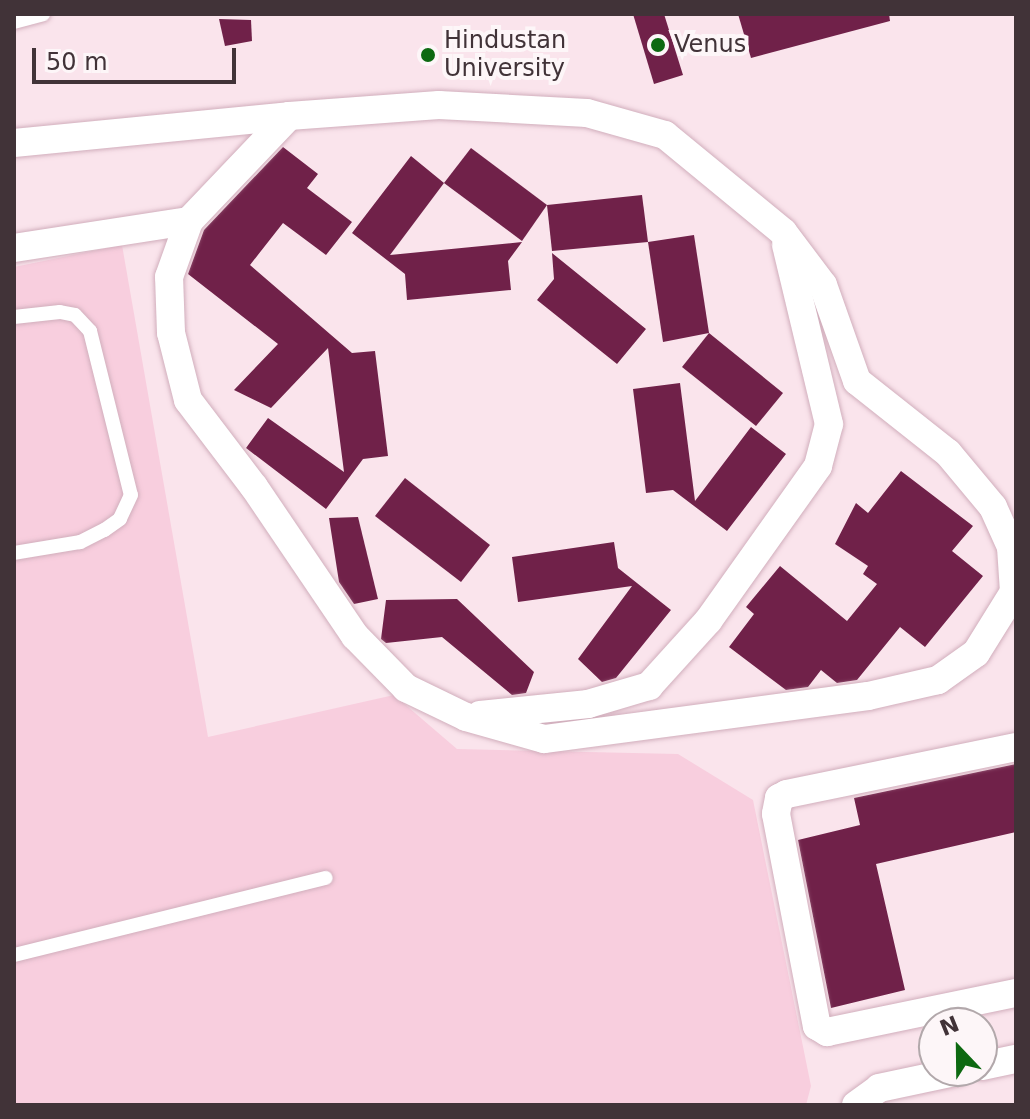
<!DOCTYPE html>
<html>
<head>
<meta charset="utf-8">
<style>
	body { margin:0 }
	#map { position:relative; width:1030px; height:1119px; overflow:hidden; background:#fae4ec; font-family:"DejaVu Sans",sans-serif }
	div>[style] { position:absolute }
	.green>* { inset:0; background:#f8cede }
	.building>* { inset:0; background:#702149 }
	.roads { filter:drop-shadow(0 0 2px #d1aebc) drop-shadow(0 0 2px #d1aebc) }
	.service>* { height:14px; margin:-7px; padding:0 7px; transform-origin:7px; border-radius:7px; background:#fff }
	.minor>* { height:28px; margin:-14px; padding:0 14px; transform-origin:14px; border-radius:14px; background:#fff }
	.dots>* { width:22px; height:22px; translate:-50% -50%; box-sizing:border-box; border:4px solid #fdf6f8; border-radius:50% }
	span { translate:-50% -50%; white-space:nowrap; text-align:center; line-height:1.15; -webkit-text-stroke:8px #fdf6f8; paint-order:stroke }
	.poi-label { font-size:24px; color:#413338 }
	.left { translate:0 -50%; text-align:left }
	.frame { position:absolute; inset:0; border:16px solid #413338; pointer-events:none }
	.north { position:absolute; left:918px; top:1007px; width:80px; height:80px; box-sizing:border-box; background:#fdf6f8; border:2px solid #b2a8ab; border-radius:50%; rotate:338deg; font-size:22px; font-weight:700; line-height:32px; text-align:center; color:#413338 }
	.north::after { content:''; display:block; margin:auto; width:28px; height:36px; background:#0d6911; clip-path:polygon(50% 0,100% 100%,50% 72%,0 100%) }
	.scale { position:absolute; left:32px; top:48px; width:204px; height:36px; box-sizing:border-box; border:4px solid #413338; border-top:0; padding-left:10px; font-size:24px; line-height:28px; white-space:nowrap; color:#413338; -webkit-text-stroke:6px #fdf6f8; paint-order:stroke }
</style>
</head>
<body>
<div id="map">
	<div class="green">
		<i style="clip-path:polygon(122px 245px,208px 737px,394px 695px,457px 749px,678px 754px,753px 800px,811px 1086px,806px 1105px,14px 1105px,14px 267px)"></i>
	</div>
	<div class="building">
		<i style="clip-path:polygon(633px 14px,664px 14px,683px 75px,654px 84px)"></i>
		<i style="clip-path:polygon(738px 14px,889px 14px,890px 21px,751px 58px)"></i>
		<i style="clip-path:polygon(219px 19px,251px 20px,252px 41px,225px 46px)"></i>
		<i style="clip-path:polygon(283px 147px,318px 174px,307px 188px,352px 222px,326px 255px,283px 223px,250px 265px,352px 353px,375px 351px,388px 456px,363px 459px,326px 509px,246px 448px,268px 418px,344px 472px,328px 348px,271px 408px,234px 390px,278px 344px,188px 274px,204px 230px)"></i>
		<i style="clip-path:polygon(471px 148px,547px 205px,522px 241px,444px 183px)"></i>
		<i style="clip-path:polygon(411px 156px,444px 183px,390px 255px,522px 242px,508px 261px,511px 290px,407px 300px,405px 274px,352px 233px)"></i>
		<i style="clip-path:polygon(642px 195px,648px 242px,552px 251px,547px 205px)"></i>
		<i style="clip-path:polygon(694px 235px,709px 333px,663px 342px,648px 242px)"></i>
		<i style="clip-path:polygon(552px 253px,646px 329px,617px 364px,537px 300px,554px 279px)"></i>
		<i style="clip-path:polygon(709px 333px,783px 393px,756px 426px,682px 367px)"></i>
		<i style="clip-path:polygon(680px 383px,695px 501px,751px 427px,786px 454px,727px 531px,673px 490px,646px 493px,633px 389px)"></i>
		<i style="clip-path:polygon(901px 471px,973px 526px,952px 551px,983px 576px,925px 647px,900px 627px,857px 680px,837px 683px,821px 670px,808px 687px,786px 690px,729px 647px,754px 614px,746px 607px,780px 566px,847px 621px,877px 584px,863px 574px,868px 566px,835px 544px,856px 503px,868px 513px)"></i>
		<i style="clip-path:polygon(405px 478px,490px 545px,461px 582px,375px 516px)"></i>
		<i style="clip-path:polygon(358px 517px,378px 599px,354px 604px,339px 582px,329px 518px)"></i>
		<i style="clip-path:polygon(614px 542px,618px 568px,671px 610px,616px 678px,602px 682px,578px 659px,632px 586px,518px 602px,512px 557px)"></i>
		<i style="clip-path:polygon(457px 599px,534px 672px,526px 693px,512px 695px,442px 637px,386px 643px,381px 639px,386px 600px)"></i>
		<i style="clip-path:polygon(1016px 764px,1016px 832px,876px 864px,905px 990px,831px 1008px,798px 840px,860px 825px,854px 798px)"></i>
	</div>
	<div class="roads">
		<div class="service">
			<i style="left:14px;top:22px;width:30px;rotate:-15deg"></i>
			<i style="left:14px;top:317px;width:46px;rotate:-6.2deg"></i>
			<i style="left:60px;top:312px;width:15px;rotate:11deg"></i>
			<i style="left:75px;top:315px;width:22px;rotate:47deg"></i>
			<i style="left:90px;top:331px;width:169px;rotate:76deg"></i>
			<i style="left:131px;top:495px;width:26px;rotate:115deg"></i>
			<i style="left:120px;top:519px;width:19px;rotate:145deg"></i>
			<i style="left:104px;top:530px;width:27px;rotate:153deg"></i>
			<i style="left:80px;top:542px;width:67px;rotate:170.5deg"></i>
			<i style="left:14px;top:955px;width:321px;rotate:-13.9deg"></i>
		</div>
		<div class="minor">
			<i style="left:14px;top:143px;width:276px;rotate:-5.6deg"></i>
			<i style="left:289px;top:116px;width:150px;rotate:-4.2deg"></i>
			<i style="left:439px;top:105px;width:148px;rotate:3.1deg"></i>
			<i style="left:587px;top:113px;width:81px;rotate:15.8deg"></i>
			<i style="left:665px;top:135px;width:153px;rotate:39.4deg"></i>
			<i style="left:783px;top:232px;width:66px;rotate:53deg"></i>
			<i style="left:823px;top:285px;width:102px;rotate:70.5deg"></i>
			<i style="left:857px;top:381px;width:116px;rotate:38.4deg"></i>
			<i style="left:948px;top:453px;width:70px;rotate:50.2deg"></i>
			<i style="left:993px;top:507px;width:44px;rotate:65.8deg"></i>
			<i style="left:1011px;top:547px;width:45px;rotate:86.2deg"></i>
			<i style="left:1014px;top:592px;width:72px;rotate:121.9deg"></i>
			<i style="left:976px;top:653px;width:47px;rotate:144.6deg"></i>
			<i style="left:938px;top:680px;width:72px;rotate:167.1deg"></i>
			<i style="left:868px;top:696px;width:327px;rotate:172.4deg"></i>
			<i style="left:544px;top:739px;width:81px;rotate:-164.2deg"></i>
			<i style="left:466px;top:717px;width:67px;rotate:-154.2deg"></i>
			<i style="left:406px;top:688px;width:73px;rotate:-134.4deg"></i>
			<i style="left:355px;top:636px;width:180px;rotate:-124.1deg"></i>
			<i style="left:254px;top:487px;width:109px;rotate:-127.2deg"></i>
			<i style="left:188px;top:400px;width:69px;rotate:-104.2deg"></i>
			<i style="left:171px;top:333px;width:56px;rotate:-92deg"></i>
			<i style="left:169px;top:277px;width:59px;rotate:-70.3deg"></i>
			<i style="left:189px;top:221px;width:145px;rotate:-46.4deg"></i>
			<i style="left:14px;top:248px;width:177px;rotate:-8.8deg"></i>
			<i style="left:480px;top:715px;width:109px;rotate:-5.8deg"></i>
			<i style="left:588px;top:704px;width:64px;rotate:-16.4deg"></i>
			<i style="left:649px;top:686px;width:88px;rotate:-47.8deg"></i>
			<i style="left:708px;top:621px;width:190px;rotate:-54.6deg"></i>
			<i style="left:818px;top:466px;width:43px;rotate:-75.3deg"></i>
			<i style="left:829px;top:424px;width:184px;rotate:-103.5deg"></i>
			<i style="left:1016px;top:747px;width:234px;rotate:168.4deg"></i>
			<i style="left:787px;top:794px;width:9px;rotate:153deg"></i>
			<i style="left:779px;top:798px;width:16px;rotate:101deg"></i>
			<i style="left:776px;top:814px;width:216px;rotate:79.1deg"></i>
			<i style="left:817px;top:1026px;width:12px;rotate:31deg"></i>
			<i style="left:827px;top:1032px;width:193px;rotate:-11.7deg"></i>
			<i style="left:982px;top:1066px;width:35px;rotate:-12deg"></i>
			<i style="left:856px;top:1105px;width:29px;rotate:-36deg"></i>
			<i style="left:879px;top:1088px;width:82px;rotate:-12deg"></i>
		</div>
	</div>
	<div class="dots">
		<i style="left:658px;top:45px;background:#0d6911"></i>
		<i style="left:428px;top:55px;background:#0d6911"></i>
	</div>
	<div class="poi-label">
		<span class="left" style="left:444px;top:55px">Hindustan<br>University</span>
		<span class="left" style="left:674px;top:45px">Venus</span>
	</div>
	<div class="frame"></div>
	<div class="north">N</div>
	<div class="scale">50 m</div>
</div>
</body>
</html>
